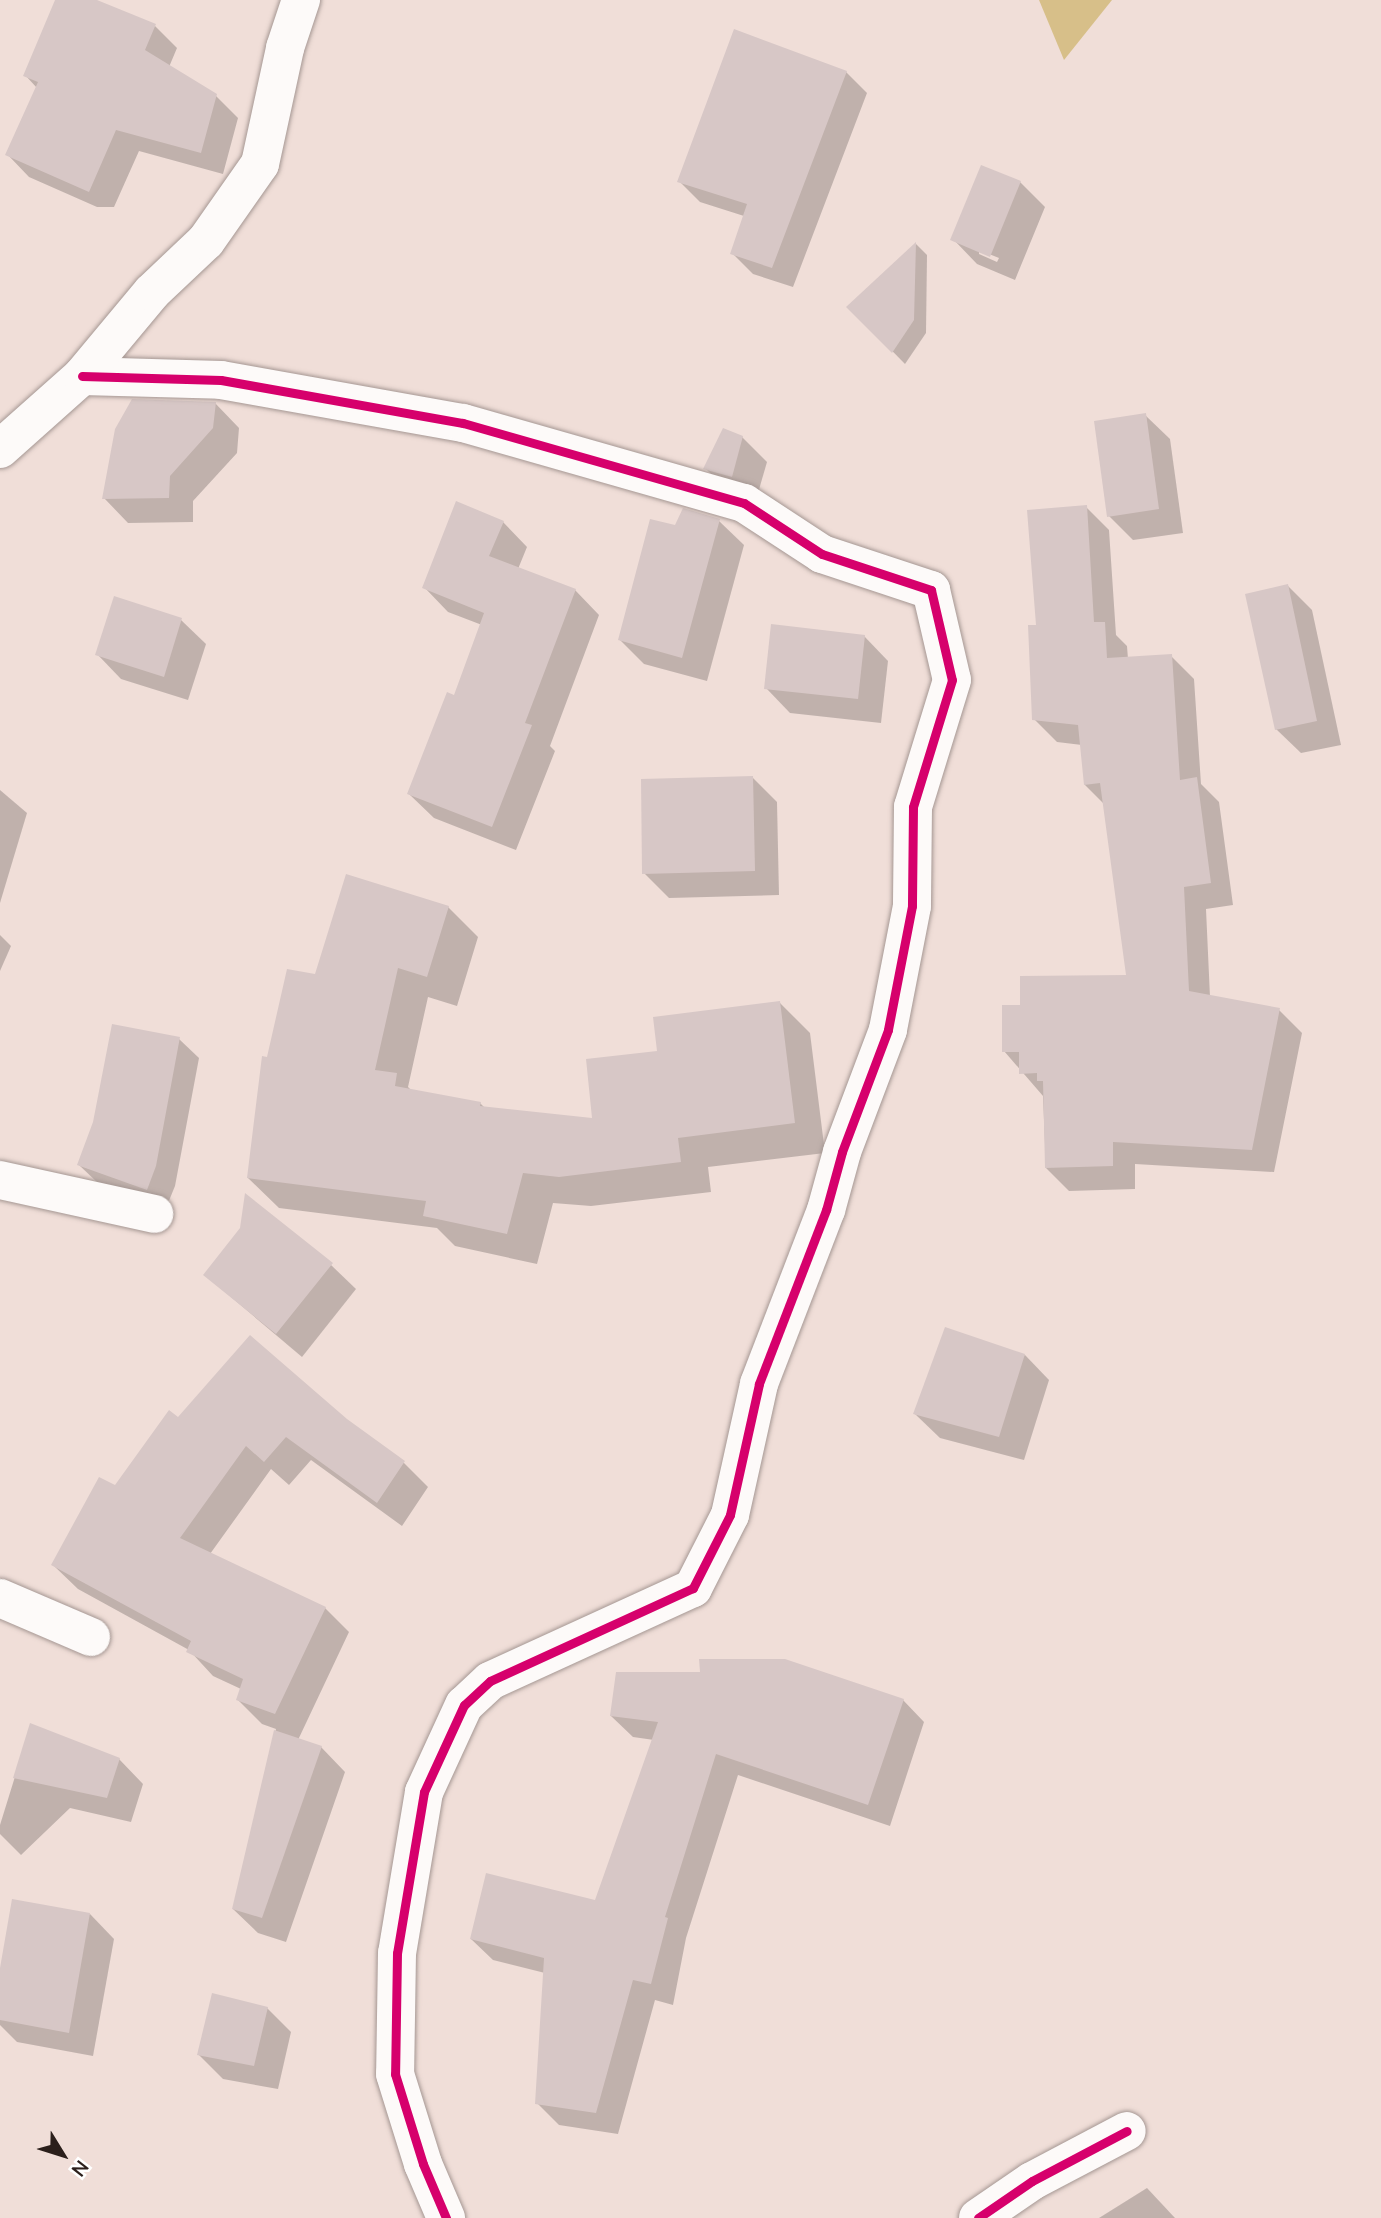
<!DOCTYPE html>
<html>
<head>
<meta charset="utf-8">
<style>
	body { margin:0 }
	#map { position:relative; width:1381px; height:2218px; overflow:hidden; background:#f0ded8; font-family:"Nunito Sans",sans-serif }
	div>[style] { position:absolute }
	.forest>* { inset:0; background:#d7bf89 }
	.shadow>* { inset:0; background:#0003 }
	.building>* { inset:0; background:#d7c7c6 }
	.roads { filter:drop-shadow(0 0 2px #a59793) drop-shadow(0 0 2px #a59793) }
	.minor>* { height:38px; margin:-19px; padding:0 19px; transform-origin:19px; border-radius:19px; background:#fdfaf9 }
	.cycleway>* { height:9px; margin:-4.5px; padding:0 4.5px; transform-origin:4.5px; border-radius:4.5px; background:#d6006c }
	span { translate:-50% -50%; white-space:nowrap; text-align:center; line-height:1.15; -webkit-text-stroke:7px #fff; paint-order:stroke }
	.north { position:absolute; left:28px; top:2120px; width:70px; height:70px; -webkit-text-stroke:5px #fff; paint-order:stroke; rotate:128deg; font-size:19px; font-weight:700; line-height:28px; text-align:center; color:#2b1f1b }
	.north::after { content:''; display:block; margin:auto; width:24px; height:32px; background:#2b1f1b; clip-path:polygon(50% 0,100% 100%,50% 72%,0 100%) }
</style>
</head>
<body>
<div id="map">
	<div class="forest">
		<i style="clip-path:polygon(1039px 0,1112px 0,1064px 60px)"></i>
	</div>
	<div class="shadow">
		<i style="clip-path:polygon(57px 0,92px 0,155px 26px,177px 48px,169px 67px,216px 96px,238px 118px,223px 174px,139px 151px,114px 207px,97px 207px,29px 177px,7px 154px,37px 88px,25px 75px)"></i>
		<i style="clip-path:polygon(846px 72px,867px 93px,793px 287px,753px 274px,732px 253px,744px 216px,700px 202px,679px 181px)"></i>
		<i style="clip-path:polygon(evenodd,1020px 182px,1045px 207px,1015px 280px,977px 264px,953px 239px,1020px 182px,979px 250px,999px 258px,997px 262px,979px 254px,979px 250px)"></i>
		<i style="clip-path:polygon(916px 244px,927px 255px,926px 333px,905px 364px,849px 307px)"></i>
		<i style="clip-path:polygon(215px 403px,239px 428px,237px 453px,193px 501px,193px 522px,128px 523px,104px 498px)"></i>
		<i style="clip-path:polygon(1145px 415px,1170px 439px,1183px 533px,1133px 540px,1109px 516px)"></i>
		<i style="clip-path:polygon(742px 437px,767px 462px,756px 500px,729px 492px,705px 468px)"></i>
		<i style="clip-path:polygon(1086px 507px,1109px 530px,1116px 635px,1127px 646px,1128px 659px,1171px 656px,1194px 679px,1201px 784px,1219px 802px,1233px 905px,1206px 909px,1210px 997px,1279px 1010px,1302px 1033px,1274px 1172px,1135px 1164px,1135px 1189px,1069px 1191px,1046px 1168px,1043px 1096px,1004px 1051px,1021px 1007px,1128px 976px,1104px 804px,1085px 785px,1082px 745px,1057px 742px,1034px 719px,1038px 627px)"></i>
		<i style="clip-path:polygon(719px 521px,744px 545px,707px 681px,644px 664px,620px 640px,676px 527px)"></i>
		<i style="clip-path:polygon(503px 522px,527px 547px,518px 569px,575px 590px,599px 615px,550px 746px,555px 751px,516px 850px,434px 818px,409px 794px,455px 697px,482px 625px,448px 612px,424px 587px)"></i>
		<i style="clip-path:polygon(1288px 586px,1312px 610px,1341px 745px,1301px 753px,1276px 729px)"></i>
		<i style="clip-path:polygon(181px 620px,206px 644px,188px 700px,121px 679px,97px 654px)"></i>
		<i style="clip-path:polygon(864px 636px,888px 661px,881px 723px,790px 713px,766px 688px)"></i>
		<i style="clip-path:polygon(753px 778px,777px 802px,779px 895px,669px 898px,644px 873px)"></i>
		<i style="clip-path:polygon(0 790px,27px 813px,0 903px)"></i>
		<i style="clip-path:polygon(448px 907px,478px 937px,457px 1006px,428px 997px,408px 1087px,412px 1091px,480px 1103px,485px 1108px,594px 1120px,659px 1053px,780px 1003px,810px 1033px,825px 1153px,708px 1167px,711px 1192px,591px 1206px,553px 1203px,537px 1264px,455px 1246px,437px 1228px,279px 1208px,248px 1178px,269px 1059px,316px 976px)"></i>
		<i style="clip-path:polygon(0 935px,11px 946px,0 971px)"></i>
		<i style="clip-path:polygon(179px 1039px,199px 1058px,175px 1186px,166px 1208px,99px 1184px,79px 1165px)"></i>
		<i style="clip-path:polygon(331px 1265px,356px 1289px,302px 1357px,205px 1275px)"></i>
		<i style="clip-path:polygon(1025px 1355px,1049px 1380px,1024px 1460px,940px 1438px,915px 1414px)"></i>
		<i style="clip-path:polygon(179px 1419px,346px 1420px,404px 1463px,428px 1487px,402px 1526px,311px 1460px,289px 1485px,271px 1469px,210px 1554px,325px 1608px,349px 1632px,298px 1740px,321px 1747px,345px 1772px,286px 1942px,258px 1933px,233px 1909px,276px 1729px,262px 1724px,238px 1700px,241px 1689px,213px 1676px,189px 1650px,78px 1589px,53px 1565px)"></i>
		<i style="clip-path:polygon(903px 1700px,924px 1722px,890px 1826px,738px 1775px,686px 1938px,673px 2005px,655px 2000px,618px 2134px,559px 2125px,537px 2103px,545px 1973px,493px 1960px,471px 1939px,597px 1902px,654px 1740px,633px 1737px,611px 1716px)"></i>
		<i style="clip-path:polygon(31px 1725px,119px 1759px,143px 1784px,131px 1822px,70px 1808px,21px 1855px,0 1834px,0 1825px)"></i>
		<i style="clip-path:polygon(90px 1914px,114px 1939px,93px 2056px,17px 2042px,0 2025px,0 1978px)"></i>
		<i style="clip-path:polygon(267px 2008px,291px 2032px,278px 2089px,223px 2079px,199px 2055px)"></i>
		<i style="clip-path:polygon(1147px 2188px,1175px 2218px,1099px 2218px)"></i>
	</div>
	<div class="building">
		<i style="clip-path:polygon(55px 0,97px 0,156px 24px,145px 50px,217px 94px,201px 153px,116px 130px,89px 192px,5px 155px,38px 82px,23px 76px)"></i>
		<i style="clip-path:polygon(734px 29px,847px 71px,772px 268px,730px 254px,747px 204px,677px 182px)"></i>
		<i style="clip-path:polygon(981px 165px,1021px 181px,990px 257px,950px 240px)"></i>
		<i style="clip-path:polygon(916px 242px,914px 320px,892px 353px,846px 307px)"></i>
		<i style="clip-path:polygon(132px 399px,216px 402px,213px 428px,170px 476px,169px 498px,102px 499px,115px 429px)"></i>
		<i style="clip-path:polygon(1146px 413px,1159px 509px,1107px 517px,1094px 421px)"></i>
		<i style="clip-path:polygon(723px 428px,743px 436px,732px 477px,703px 469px)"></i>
		<i style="clip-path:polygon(456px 501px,504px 521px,489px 556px,576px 589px,525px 723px,532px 725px,492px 827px,407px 794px,447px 692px,454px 695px,484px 613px,422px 588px)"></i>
		<i style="clip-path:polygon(1087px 505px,1094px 622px,1105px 622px,1107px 658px,1172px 654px,1180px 780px,1197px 777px,1211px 883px,1184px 887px,1189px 991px,1280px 1008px,1252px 1150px,1113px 1142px,1113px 1166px,1045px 1168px,1043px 1081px,1037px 1081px,1037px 1073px,1019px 1074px,1019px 1052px,1002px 1052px,1002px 1005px,1020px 1005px,1020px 976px,1126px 975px,1100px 783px,1084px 785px,1078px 725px,1032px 720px,1028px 625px,1036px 625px,1027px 510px)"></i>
		<i style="clip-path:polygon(683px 508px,720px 519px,682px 658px,618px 640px,650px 519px,675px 525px)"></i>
		<i style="clip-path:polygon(1288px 584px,1317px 721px,1275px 730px,1245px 594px)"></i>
		<i style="clip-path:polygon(114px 596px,182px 618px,164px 677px,95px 655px)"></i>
		<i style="clip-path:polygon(771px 624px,865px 635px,858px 699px,764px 689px)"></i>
		<i style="clip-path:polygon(753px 776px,755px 871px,642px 874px,641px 779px)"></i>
		<i style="clip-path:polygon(346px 874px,449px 906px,427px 977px,398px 968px,375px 1070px,397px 1073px,395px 1086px,481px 1102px,480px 1106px,592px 1118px,586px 1059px,657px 1051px,653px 1017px,780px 1001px,795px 1123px,678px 1138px,681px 1162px,559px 1177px,523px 1173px,507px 1234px,423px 1216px,426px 1201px,247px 1178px,262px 1056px,267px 1057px,287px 969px,315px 974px)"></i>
		<i style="clip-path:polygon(112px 1024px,180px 1037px,156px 1166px,147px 1190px,77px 1165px,93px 1122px)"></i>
		<i style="clip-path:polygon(245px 1193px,333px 1263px,276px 1334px,203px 1275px,240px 1228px)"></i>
		<i style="clip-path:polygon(945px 1327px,1025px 1354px,999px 1437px,913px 1414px)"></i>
		<i style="clip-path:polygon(250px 1335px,347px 1419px,405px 1461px,377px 1503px,286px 1437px,264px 1462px,246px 1446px,180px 1538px,326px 1607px,275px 1714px,236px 1700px,243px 1679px,186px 1652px,191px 1641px,51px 1565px,99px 1477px,115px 1485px,169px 1410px,178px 1417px)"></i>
		<i style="clip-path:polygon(699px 1659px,785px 1659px,904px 1699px,868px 1805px,716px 1754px,665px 1917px,668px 1918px,651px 1984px,633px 1980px,596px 2113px,535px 2104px,544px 1958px,470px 1939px,486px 1873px,595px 1900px,658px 1722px,610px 1716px,616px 1672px,700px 1672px)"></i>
		<i style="clip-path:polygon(30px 1723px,120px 1758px,107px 1798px,13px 1778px)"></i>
		<i style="clip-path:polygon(274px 1730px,322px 1746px,262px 1918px,232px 1909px)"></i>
		<i style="clip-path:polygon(12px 1899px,90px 1913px,69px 2033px,0 2020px,0 1968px)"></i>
		<i style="clip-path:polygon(212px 1993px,268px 2007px,254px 2066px,197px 2055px)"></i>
	</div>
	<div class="roads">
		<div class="minor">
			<i style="left:82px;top:376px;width:139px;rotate:1.6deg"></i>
			<i style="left:221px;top:380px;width:246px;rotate:10.1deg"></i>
			<i style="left:463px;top:423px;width:292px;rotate:15.9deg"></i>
			<i style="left:744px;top:503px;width:93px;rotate:33.2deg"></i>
			<i style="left:822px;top:554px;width:115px;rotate:18.3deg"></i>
			<i style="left:931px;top:590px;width:92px;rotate:76.9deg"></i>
			<i style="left:952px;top:680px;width:133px;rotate:107.1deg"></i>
			<i style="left:913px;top:807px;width:99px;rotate:90.6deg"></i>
			<i style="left:912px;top:906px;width:126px;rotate:101deg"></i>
			<i style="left:888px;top:1030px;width:130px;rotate:110.7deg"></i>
			<i style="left:842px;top:1152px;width:60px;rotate:105.4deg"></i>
			<i style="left:826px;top:1210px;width:186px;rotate:111.1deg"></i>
			<i style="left:759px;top:1384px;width:134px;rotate:102.5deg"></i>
			<i style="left:730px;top:1515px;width:82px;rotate:116.9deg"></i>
			<i style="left:693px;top:1588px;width:223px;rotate:155.4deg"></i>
			<i style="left:490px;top:1681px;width:35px;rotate:137deg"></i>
			<i style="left:464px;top:1705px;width:96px;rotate:114.7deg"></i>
			<i style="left:424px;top:1792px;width:163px;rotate:99.5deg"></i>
			<i style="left:397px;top:1953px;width:121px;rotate:90.9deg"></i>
			<i style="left:395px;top:2074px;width:94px;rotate:72.7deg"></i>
			<i style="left:423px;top:2164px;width:59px;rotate:66.9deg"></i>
			<i style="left:0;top:449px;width:110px;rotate:-41.7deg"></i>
			<i style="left:82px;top:376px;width:109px;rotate:-50.2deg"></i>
			<i style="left:152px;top:292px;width:74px;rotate:-43.4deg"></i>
			<i style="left:206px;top:241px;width:94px;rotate:-55deg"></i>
			<i style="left:260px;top:164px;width:119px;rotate:-77.8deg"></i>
			<i style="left:285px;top:48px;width:51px;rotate:-71.6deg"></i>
			<i style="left:0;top:1180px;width:158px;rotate:12.4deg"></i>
			<i style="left:0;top:1598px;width:99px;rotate:23.2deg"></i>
			<i style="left:978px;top:2218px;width:65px;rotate:-34.4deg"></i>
			<i style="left:1032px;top:2181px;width:107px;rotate:-27.8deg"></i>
		</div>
	</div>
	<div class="cycleway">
		<i style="left:82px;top:376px;width:139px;rotate:1.6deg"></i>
		<i style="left:221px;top:380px;width:246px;rotate:10.1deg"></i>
		<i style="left:463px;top:423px;width:292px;rotate:15.9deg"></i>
		<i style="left:744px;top:503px;width:93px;rotate:33.2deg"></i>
		<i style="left:822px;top:554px;width:115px;rotate:18.3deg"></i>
		<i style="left:931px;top:590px;width:92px;rotate:76.9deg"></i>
		<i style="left:952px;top:680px;width:133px;rotate:107.1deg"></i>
		<i style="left:913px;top:807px;width:99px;rotate:90.6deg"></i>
		<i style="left:912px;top:906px;width:126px;rotate:101deg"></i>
		<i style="left:888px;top:1030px;width:130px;rotate:110.7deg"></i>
		<i style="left:842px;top:1152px;width:60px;rotate:105.4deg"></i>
		<i style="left:826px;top:1210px;width:186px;rotate:111.1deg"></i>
		<i style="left:759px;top:1384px;width:134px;rotate:102.5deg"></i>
		<i style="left:730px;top:1515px;width:82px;rotate:116.9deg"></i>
		<i style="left:693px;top:1588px;width:223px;rotate:155.4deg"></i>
		<i style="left:490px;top:1681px;width:35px;rotate:137deg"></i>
		<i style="left:464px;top:1705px;width:96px;rotate:114.7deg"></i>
		<i style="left:424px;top:1792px;width:163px;rotate:99.5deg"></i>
		<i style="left:397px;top:1953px;width:121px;rotate:90.9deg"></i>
		<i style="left:395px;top:2074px;width:94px;rotate:72.7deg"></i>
		<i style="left:423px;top:2164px;width:59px;rotate:66.9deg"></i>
		<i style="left:978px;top:2218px;width:65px;rotate:-34.4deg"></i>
		<i style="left:1032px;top:2181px;width:107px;rotate:-27.8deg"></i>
	</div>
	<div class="north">N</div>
</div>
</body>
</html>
